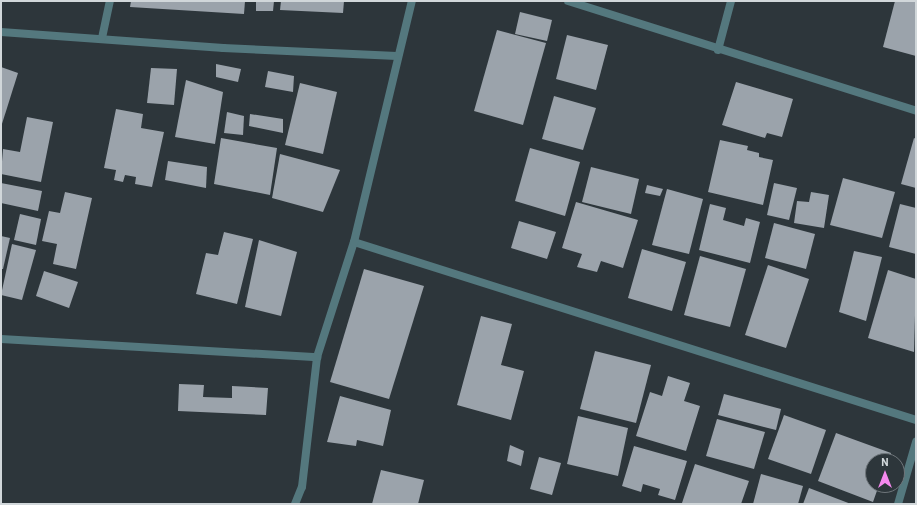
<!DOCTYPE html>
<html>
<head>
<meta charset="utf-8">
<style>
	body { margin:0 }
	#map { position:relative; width:917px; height:505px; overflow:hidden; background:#2d363b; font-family:Barlow,sans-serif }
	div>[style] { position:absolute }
	.building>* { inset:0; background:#9ba3ab }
	.minor>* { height:8px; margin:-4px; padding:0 4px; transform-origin:4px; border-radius:4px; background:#54787e }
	span { translate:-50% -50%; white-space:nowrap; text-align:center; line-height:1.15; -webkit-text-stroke:4px #2d363b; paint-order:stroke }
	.frame { position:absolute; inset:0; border:2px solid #d1d7da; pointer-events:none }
	.north { position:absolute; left:865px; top:453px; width:40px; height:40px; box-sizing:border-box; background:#2d363b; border:1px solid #6f767b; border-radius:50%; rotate:0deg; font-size:11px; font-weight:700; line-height:16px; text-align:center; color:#d1d7da }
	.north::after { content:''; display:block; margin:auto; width:14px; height:18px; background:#f589ee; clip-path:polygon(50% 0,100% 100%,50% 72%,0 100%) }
</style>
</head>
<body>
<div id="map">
	<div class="building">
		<i style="clip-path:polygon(131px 1px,245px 1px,244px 14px,130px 7px)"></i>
		<i style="clip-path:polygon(256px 1px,274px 1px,273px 11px,256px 11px)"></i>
		<i style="clip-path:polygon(281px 1px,344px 1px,343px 13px,280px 10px)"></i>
		<i style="clip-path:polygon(895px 1px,916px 1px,916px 56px,883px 47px)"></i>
		<i style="clip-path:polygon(520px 12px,552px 20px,547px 41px,515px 34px)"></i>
		<i style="clip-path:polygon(497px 30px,546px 43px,523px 125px,474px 111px)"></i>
		<i style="clip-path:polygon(567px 35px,608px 45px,596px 90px,556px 79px)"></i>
		<i style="clip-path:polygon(216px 64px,241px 69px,238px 82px,216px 77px)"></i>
		<i style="clip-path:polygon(1px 67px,18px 73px,1px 127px)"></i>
		<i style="clip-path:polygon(151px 68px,177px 69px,174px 105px,147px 103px)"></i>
		<i style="clip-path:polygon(268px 71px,294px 76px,293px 92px,265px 87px)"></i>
		<i style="clip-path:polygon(186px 80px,223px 92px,215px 144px,175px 137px)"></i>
		<i style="clip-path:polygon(736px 82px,793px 99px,782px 137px,767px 133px,765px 138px,722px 125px)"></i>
		<i style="clip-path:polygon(300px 83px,337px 92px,323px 154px,285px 145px)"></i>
		<i style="clip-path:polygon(554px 96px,596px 108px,583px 150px,542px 139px)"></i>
		<i style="clip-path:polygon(116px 109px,143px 114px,141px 128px,164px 132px,152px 187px,135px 184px,136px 177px,125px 175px,123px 182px,114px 180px,116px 170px,104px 168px)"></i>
		<i style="clip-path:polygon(227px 112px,244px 116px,243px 135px,224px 133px)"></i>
		<i style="clip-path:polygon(250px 114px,283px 119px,283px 133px,249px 126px)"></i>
		<i style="clip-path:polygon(27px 117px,53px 122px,41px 182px,1px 174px,3px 149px,20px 152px)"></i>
		<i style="clip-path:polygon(221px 138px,277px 148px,270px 195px,214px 184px)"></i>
		<i style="clip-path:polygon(914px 138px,916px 139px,916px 188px,901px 184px)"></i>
		<i style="clip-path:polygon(720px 140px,748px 146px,747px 150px,759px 153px,759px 157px,773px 160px,763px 205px,708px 192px)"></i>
		<i style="clip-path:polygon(530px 148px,580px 162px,565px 216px,515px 201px)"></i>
		<i style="clip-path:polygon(280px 154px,340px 170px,323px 212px,272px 198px)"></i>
		<i style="clip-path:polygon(168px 161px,207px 167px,206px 188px,165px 180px)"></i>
		<i style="clip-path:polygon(591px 167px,639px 179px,631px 214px,582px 202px)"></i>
		<i style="clip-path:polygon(843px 178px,895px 192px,882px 238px,830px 225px)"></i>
		<i style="clip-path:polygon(1px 183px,42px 191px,38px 211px,1px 203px)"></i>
		<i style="clip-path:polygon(774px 183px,797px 188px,789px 220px,767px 215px)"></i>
		<i style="clip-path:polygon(647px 185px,663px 189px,660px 196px,645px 193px)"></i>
		<i style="clip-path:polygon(667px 189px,703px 199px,689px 254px,652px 245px)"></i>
		<i style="clip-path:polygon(65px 192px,92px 198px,76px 269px,53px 264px,57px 244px,42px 241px,49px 211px,60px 213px)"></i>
		<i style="clip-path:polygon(811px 192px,829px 195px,824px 228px,794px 223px,797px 201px,809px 202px)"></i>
		<i style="clip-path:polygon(576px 202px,638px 220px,623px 268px,601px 261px,597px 272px,577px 267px,582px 254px,562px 248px)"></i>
		<i style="clip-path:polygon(710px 204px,726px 208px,723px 220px,744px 226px,746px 218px,760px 222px,750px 263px,699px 250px)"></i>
		<i style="clip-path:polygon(900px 204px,916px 208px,916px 254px,889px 247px)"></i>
		<i style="clip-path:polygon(20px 214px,41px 219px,36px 245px,14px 240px)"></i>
		<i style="clip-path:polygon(519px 221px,556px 232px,547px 259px,511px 248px)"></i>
		<i style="clip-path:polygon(774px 223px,815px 234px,806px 269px,765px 258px)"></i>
		<i style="clip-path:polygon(224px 232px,253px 239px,237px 304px,196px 294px,206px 253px,218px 255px)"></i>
		<i style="clip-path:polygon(1px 236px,10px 238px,3px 269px,1px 269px)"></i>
		<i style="clip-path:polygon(259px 240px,297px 252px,281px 316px,245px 307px)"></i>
		<i style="clip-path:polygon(12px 244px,36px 250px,22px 300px,1px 295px)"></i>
		<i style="clip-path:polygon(642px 249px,686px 262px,672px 311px,628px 298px)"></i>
		<i style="clip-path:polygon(854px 251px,882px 257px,866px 321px,839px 312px)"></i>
		<i style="clip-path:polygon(700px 256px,746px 269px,730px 327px,684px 315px)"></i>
		<i style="clip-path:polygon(768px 265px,809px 279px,786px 348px,745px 335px)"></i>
		<i style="clip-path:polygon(364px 269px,424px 286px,389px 399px,330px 382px)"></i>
		<i style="clip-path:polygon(888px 270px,916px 279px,914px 352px,868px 338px)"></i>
		<i style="clip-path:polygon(44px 271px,78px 282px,69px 308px,36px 296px)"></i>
		<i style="clip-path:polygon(481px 316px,512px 324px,501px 365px,524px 371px,511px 420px,457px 405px)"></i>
		<i style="clip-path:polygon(595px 351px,651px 365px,636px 423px,580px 409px)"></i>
		<i style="clip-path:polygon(668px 376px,690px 383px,684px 401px,700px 406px,686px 451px,636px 436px,650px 392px,662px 396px)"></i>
		<i style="clip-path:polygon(179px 384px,204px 385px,203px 397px,232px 398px,232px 386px,268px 388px,266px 415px,178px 411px)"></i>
		<i style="clip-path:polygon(724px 394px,781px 409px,776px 430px,718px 415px)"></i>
		<i style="clip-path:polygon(340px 396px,391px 410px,383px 446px,357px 440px,356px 446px,327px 442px)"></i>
		<i style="clip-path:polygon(784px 415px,826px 430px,811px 474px,768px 459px)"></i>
		<i style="clip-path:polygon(578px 416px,628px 428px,618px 476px,567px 464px)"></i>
		<i style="clip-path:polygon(717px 419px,765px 432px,754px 469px,706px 456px)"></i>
		<i style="clip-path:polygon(836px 433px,891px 453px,888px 461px,873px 461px,873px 485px,879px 485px,873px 502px,818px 481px)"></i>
		<i style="clip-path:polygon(510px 445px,524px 451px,521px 466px,507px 461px)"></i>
		<i style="clip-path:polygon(634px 446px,687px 461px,675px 500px,658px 495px,660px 489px,643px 484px,641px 492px,622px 486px)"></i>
		<i style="clip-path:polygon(539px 457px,561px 463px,552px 495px,530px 489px)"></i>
		<i style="clip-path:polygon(695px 464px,749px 481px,741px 504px,682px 503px)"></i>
		<i style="clip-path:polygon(381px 470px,424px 480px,418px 504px,372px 504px)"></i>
		<i style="clip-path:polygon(761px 474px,803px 486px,798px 504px,753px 504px)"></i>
		<i style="clip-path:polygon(809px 488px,851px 504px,803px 504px)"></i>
	</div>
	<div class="minor">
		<i style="left:568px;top:1px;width:365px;rotate:17.5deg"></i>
		<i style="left:1px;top:32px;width:223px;rotate:4.1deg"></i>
		<i style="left:223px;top:48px;width:174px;rotate:2.6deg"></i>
		<i style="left:102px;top:38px;width:38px;rotate:-78deg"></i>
		<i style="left:718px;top:50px;width:51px;rotate:-75.1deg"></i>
		<i style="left:354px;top:242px;width:590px;rotate:17.57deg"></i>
		<i style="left:1px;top:339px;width:317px;rotate:3.3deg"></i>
		<i style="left:295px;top:504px;width:18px;rotate:-68deg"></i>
		<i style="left:302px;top:487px;width:131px;rotate:-83.4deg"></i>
		<i style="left:317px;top:357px;width:121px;rotate:-72.2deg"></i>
		<i style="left:354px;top:242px;width:248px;rotate:-76.5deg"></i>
		<i style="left:898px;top:504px;width:65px;rotate:-73.8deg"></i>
	</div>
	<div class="frame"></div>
	<div class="north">N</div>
</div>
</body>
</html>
